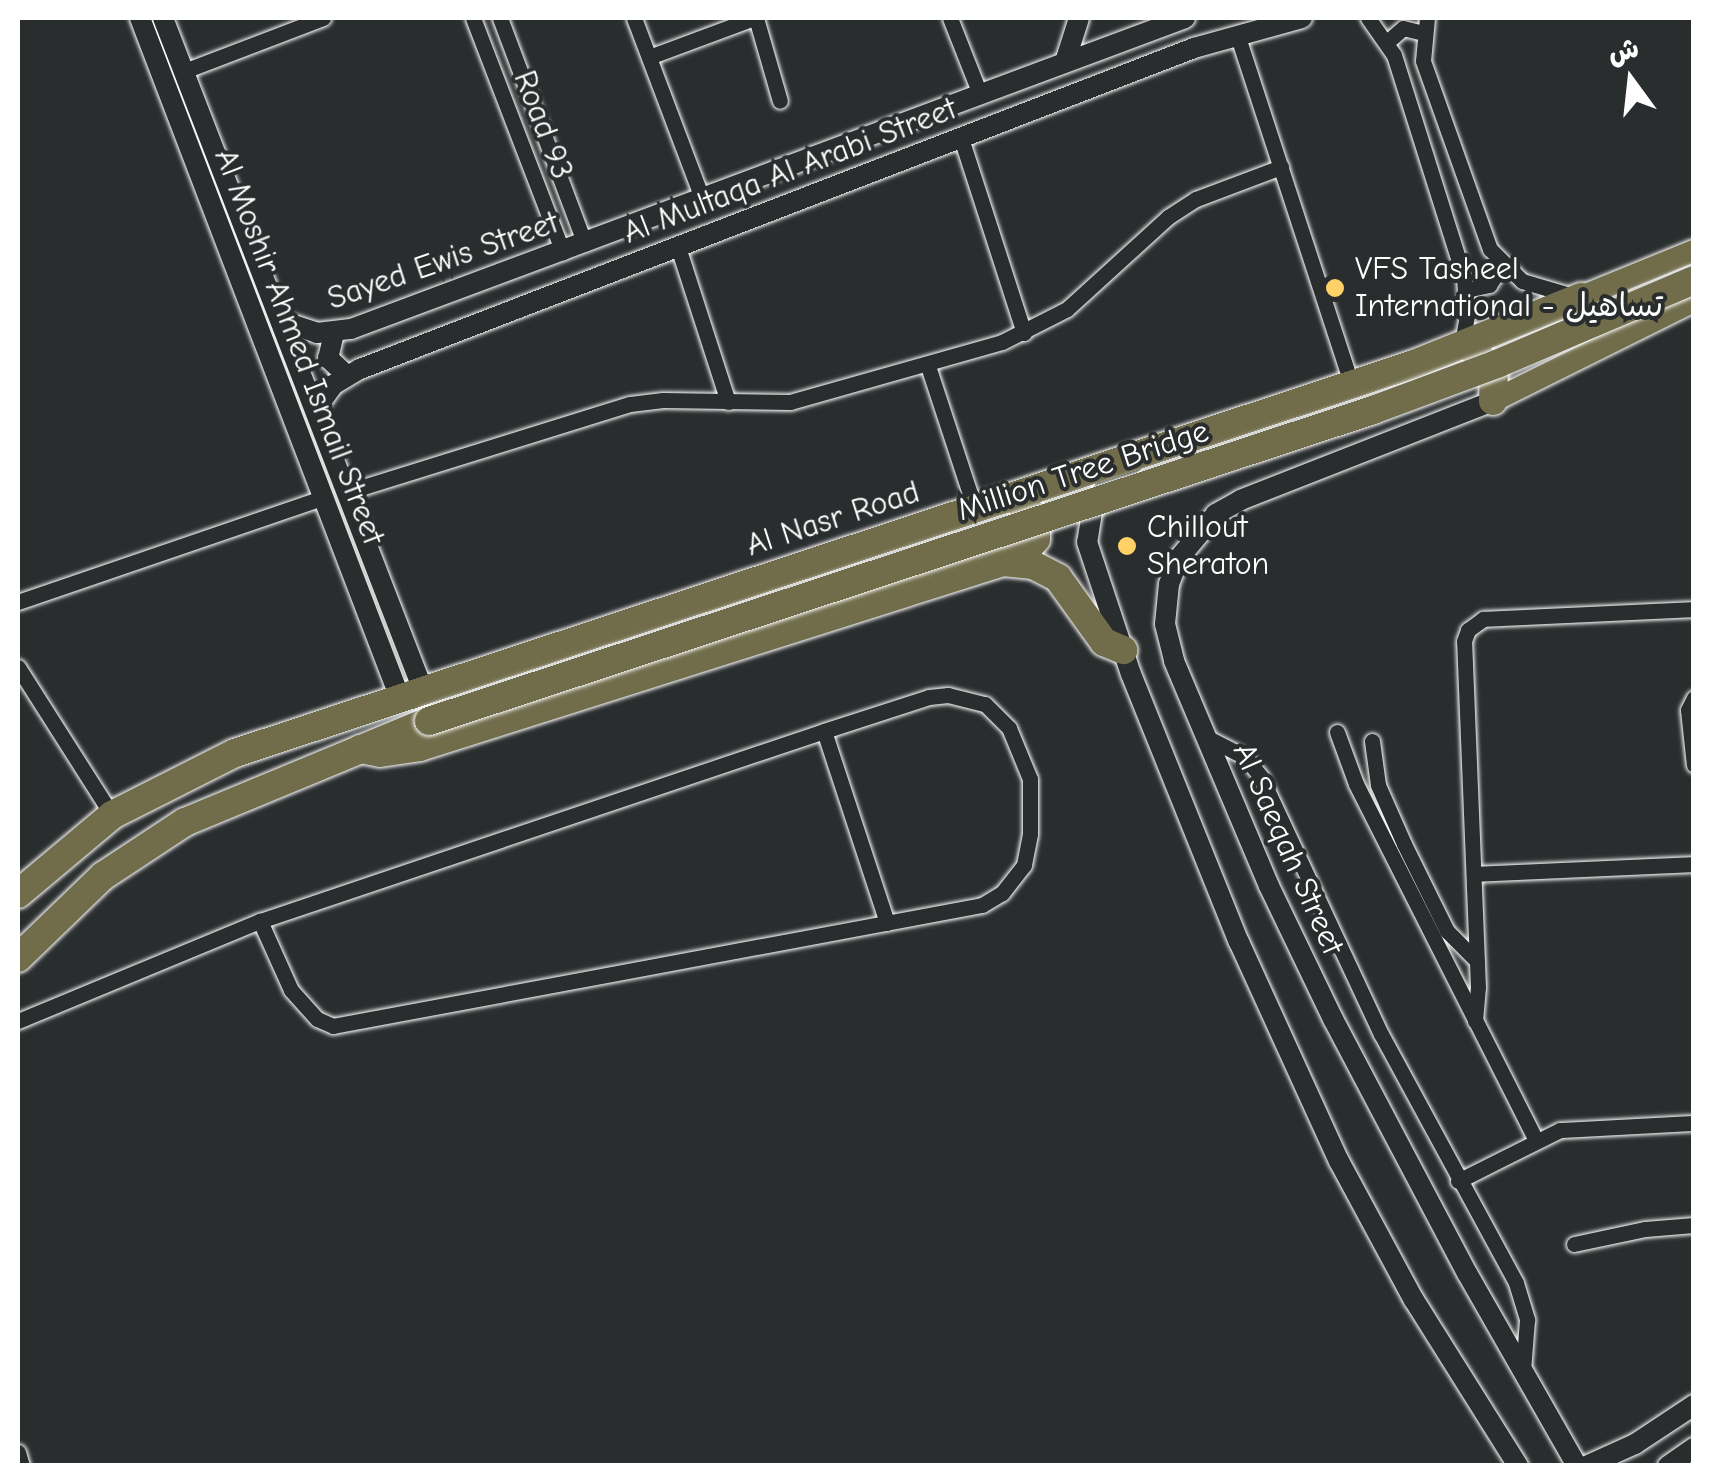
<!DOCTYPE html>
<html>
<head>
<meta charset="utf-8">
<style>
	body { margin:0 }
	#map { position:relative; width:1711px; height:1483px; overflow:hidden; background:#2a2d2e; font-family:"Comic Neue","Playpen Sans Arabic",sans-serif }
	div>[style] { position:absolute }
	.roads { filter:drop-shadow(0 0 2px #fff) drop-shadow(0 0 2px #fff) }
	.street>* { height:15px; margin:-7.5px; padding:0 7.5px; transform-origin:7.5px; border-radius:7.5px; background:#2a2d2e }
	.secondary>* { height:20px; margin:-10px; padding:0 10px; transform-origin:10px; border-radius:10px; background:#2a2d2e }
	.primary>* { height:22px; margin:-11px; padding:0 11px; transform-origin:11px; border-radius:11px; background:#716d4b }
	.highway>* { height:28px; margin:-14px; padding:0 14px; transform-origin:14px; border-radius:14px; background:#716d4b }
	.bridges { filter:drop-shadow(0 0 2px #fff) drop-shadow(0 0 2px #fff) }
	.highway-bridge>* { height:28px; margin:-14px; padding:0 14px; transform-origin:14px; border-radius:14px; background:#716d4b }
	.dots>* { width:28px; height:28px; translate:-50% -50%; box-sizing:border-box; border:5px solid #2a2d2e; border-radius:50% }
	span { translate:-50% -50%; white-space:nowrap; text-align:center; line-height:1.15; -webkit-text-stroke:8px #2a2d2e; paint-order:stroke }
	.street-label { font-size:32px; color:#fff }
	.poi-label { font-size:32px; color:#fff }
	.left { translate:0 -50%; text-align:left }
	.frame { position:absolute; inset:0; border:20px solid #fff; pointer-events:none }
	.north { position:absolute; left:1581px; top:30px; width:100px; height:100px; -webkit-text-stroke:8px #2a2d2e; paint-order:stroke; rotate:345deg; font-size:28px; font-weight:700; line-height:40px; text-align:center; color:#fff }
	.north::after { content:''; display:block; margin:auto; width:35px; height:45px; background:#fff; clip-path:polygon(50% 0,100% 100%,50% 72%,0 100%) }
</style>
</head>
<body>
<div id="map">
	<div class="roads">
		<div class="street">
			<i style="left:473px;top:18px;width:251px;rotate:69deg"></i>
			<i style="left:500px;top:18px;width:241px;rotate:69.4deg"></i>
			<i style="left:634px;top:18px;width:192px;rotate:69.3deg"></i>
			<i style="left:756px;top:18px;width:86px;rotate:73.9deg"></i>
			<i style="left:950px;top:18px;width:82px;rotate:68.5deg"></i>
			<i style="left:1368px;top:18px;width:45px;rotate:54.9deg"></i>
			<i style="left:1394px;top:55px;width:233px;rotate:72.5deg"></i>
			<i style="left:1464px;top:277px;width:39px;rotate:86deg"></i>
			<i style="left:1467px;top:316px;width:33px;rotate:101deg"></i>
			<i style="left:1427px;top:18px;width:43px;rotate:95.3deg"></i>
			<i style="left:1423px;top:61px;width:200px;rotate:70.4deg"></i>
			<i style="left:1490px;top:249px;width:45px;rotate:45deg"></i>
			<i style="left:1522px;top:281px;width:53px;rotate:16.4deg"></i>
			<i style="left:1237px;top:34px;width:369px;rotate:71.9deg"></i>
			<i style="left:1387px;top:42px;width:21px;rotate:-41deg"></i>
			<i style="left:1403px;top:28px;width:21px;rotate:14deg"></i>
			<i style="left:649px;top:57px;width:112px;rotate:-20.4deg"></i>
			<i style="left:184px;top:71px;width:149px;rotate:-20.9deg"></i>
			<i style="left:961px;top:138px;width:205px;rotate:72.1deg"></i>
			<i style="left:678px;top:247px;width:163px;rotate:72.1deg"></i>
			<i style="left:1466px;top:290px;width:24px;rotate:-12deg"></i>
			<i style="left:1489px;top:285px;width:23px;rotate:-56deg"></i>
			<i style="left:928px;top:366px;width:151px;rotate:71.8deg"></i>
			<i style="left:347px;top:492px;width:296px;rotate:-17.3deg"></i>
			<i style="left:630px;top:404px;width:33px;rotate:-7deg"></i>
			<i style="left:663px;top:400px;width:127px;rotate:0.9deg"></i>
			<i style="left:790px;top:402px;width:220px;rotate:-15.8deg"></i>
			<i style="left:1002px;top:342px;width:73px;rotate:-26.9deg"></i>
			<i style="left:1067px;top:309px;width:137px;rotate:-42.3deg"></i>
			<i style="left:1168px;top:217px;width:33px;rotate:-33deg"></i>
			<i style="left:1196px;top:199px;width:91px;rotate:-20.6deg"></i>
			<i style="left:18px;top:602px;width:324px;rotate:-18.9deg"></i>
			<i style="left:18px;top:667px;width:175px;rotate:57.6deg"></i>
			<i style="left:948px;top:695px;width:38px;rotate:14deg"></i>
			<i style="left:985px;top:704px;width:34px;rotate:45deg"></i>
			<i style="left:1009px;top:728px;width:55px;rotate:67.6deg"></i>
			<i style="left:1030px;top:779px;width:55px;rotate:90deg"></i>
			<i style="left:1030px;top:834px;width:32px;rotate:101deg"></i>
			<i style="left:1024px;top:865px;width:36px;rotate:128deg"></i>
			<i style="left:1002px;top:893px;width:23px;rotate:149deg"></i>
			<i style="left:982px;top:905px;width:660px;rotate:169.44deg"></i>
			<i style="left:333px;top:1026px;width:17px;rotate:-156deg"></i>
			<i style="left:317px;top:1019px;width:39px;rotate:-132deg"></i>
			<i style="left:291px;top:990px;width:76px;rotate:-114.2deg"></i>
			<i style="left:260px;top:921px;width:595px;rotate:-18.62deg"></i>
			<i style="left:824px;top:731px;width:110px;rotate:-17.9deg"></i>
			<i style="left:929px;top:697px;width:19px;rotate:-6deg"></i>
			<i style="left:1694px;top:698px;width:13px;rotate:117deg"></i>
			<i style="left:1688px;top:710px;width:55px;rotate:83.8deg"></i>
			<i style="left:824px;top:731px;width:202px;rotate:71.8deg"></i>
			<i style="left:1337px;top:732px;width:55px;rotate:69.9deg"></i>
			<i style="left:1356px;top:784px;width:398px;rotate:63.2deg"></i>
			<i style="left:1206px;top:737px;width:44px;rotate:27.1deg"></i>
			<i style="left:1245px;top:757px;width:26px;rotate:51deg"></i>
			<i style="left:1261px;top:777px;width:284px;rotate:65deg"></i>
			<i style="left:1381px;top:1034px;width:283px;rotate:61.5deg"></i>
			<i style="left:1516px;top:1283px;width:39px;rotate:73deg"></i>
			<i style="left:1527px;top:1320px;width:51px;rotate:94.5deg"></i>
			<i style="left:1372px;top:741px;width:44px;rotate:82.2deg"></i>
			<i style="left:1378px;top:785px;width:64px;rotate:66.2deg"></i>
			<i style="left:1404px;top:844px;width:97px;rotate:63.7deg"></i>
			<i style="left:1447px;top:931px;width:42px;rotate:45deg"></i>
			<i style="left:1474px;top:874px;width:220px;rotate:-2.6deg"></i>
			<i style="left:18px;top:1021px;width:262px;rotate:-22.5deg"></i>
			<i style="left:1475px;top:1021px;width:34px;rotate:-85deg"></i>
			<i style="left:1478px;top:987px;width:346px;rotate:-92.3deg"></i>
			<i style="left:1464px;top:641px;width:12px;rotate:-70deg"></i>
			<i style="left:1468px;top:630px;width:19px;rotate:-36deg"></i>
			<i style="left:1483px;top:619px;width:211px;rotate:-2.7deg"></i>
			<i style="left:1458px;top:1181px;width:114px;rotate:-26.6deg"></i>
			<i style="left:1560px;top:1130px;width:134px;rotate:-3deg"></i>
			<i style="left:1574px;top:1244px;width:73px;rotate:-11.9deg"></i>
			<i style="left:1645px;top:1229px;width:49px;rotate:-4.7deg"></i>
			<i style="left:18px;top:1452px;width:15px;rotate:74deg"></i>
		</div>
		<div class="secondary">
			<i style="left:140px;top:18px;width:728px;rotate:69.08deg"></i>
			<i style="left:163px;top:18px;width:721px;rotate:68.85deg"></i>
			<i style="left:1065px;top:62px;width:46px;rotate:-72.3deg"></i>
			<i style="left:281px;top:321px;width:38px;rotate:18deg"></i>
			<i style="left:317px;top:333px;width:34px;rotate:-7deg"></i>
			<i style="left:351px;top:329px;width:890px;rotate:-20.45deg"></i>
			<i style="left:334px;top:333px;width:26px;rotate:103deg"></i>
			<i style="left:328px;top:358px;width:25px;rotate:43deg"></i>
			<i style="left:1493px;top:401px;width:271px;rotate:158.6deg"></i>
			<i style="left:1241px;top:500px;width:29px;rotate:151deg"></i>
			<i style="left:1216px;top:514px;width:57px;rotate:130.1deg"></i>
			<i style="left:1179px;top:558px;width:28px;rotate:111deg"></i>
			<i style="left:1169px;top:584px;width:40px;rotate:95.7deg"></i>
			<i style="left:1165px;top:624px;width:38px;rotate:76deg"></i>
			<i style="left:1174px;top:661px;width:244px;rotate:67.1deg"></i>
			<i style="left:1269px;top:886px;width:148px;rotate:64.3deg"></i>
			<i style="left:1333px;top:1019px;width:287px;rotate:62.2deg"></i>
			<i style="left:1467px;top:1273px;width:222px;rotate:60.3deg"></i>
			<i style="left:315px;top:410px;width:31px;rotate:-54deg"></i>
			<i style="left:333px;top:385px;width:31px;rotate:-31deg"></i>
			<i style="left:360px;top:369px;width:894px;rotate:-21.05deg"></i>
			<i style="left:1194px;top:48px;width:112px;rotate:-15.5deg"></i>
			<i style="left:1134px;top:462px;width:44px;rotate:136.8deg"></i>
			<i style="left:1102px;top:492px;width:22px;rotate:117deg"></i>
			<i style="left:1092px;top:512px;width:30px;rotate:99deg"></i>
			<i style="left:1087px;top:542px;width:139px;rotate:71.6deg"></i>
			<i style="left:1131px;top:674px;width:289px;rotate:68.1deg"></i>
			<i style="left:1239px;top:942px;width:241px;rotate:65.5deg"></i>
			<i style="left:1339px;top:1161px;width:158px;rotate:61.7deg"></i>
			<i style="left:1414px;top:1300px;width:196px;rotate:57.9deg"></i>
			<i style="left:1586px;top:1466px;width:54px;rotate:-24.2deg"></i>
			<i style="left:1635px;top:1444px;width:71px;rotate:-33.5deg"></i>
			<i style="left:1668px;top:1466px;width:32px;rotate:-35deg"></i>
		</div>
		<div class="primary">
			<i style="left:1581px;top:297px;width:122px;rotate:-22.2deg"></i>
			<i style="left:1493px;top:401px;width:225px;rotate:-26.5deg"></i>
		</div>
		<div class="highway">
			<i style="left:1475px;top:352px;width:27px;rotate:45deg"></i>
			<i style="left:1494px;top:371px;width:30px;rotate:92deg"></i>
			<i style="left:997px;top:559px;width:33px;rotate:-20deg"></i>
			<i style="left:1028px;top:548px;width:12px;rotate:-48deg"></i>
			<i style="left:1036px;top:539px;width:22px;rotate:-90deg"></i>
			<i style="left:1036px;top:517px;width:19px;rotate:-141deg"></i>
			<i style="left:360px;top:749px;width:20px;rotate:11deg"></i>
			<i style="left:380px;top:753px;width:40px;rotate:-8.5deg"></i>
			<i style="left:420px;top:747px;width:612px;rotate:-17.61deg"></i>
			<i style="left:1003px;top:562px;width:30px;rotate:6deg"></i>
			<i style="left:1033px;top:565px;width:28px;rotate:27deg"></i>
			<i style="left:1058px;top:578px;width:79px;rotate:54.3deg"></i>
			<i style="left:1104px;top:642px;width:21px;rotate:23deg"></i>
			<i style="left:18px;top:894px;width:123px;rotate:-40deg"></i>
			<i style="left:112px;top:815px;width:138px;rotate:-26.8deg"></i>
			<i style="left:235px;top:753px;width:1242px;rotate:-18.26deg"></i>
			<i style="left:1414px;top:364px;width:180px;rotate:-21.9deg"></i>
			<i style="left:18px;top:958px;width:118px;rotate:-44deg"></i>
			<i style="left:103px;top:876px;width:98px;rotate:-33.4deg"></i>
			<i style="left:185px;top:822px;width:264px;rotate:-22.5deg"></i>
		</div>
	</div>
	<div class="bridges">
		<div class="highway-bridge">
			<i style="left:429px;top:721px;width:994px;rotate:-18.23deg"></i>
			<i style="left:1373px;top:410px;width:132px;rotate:-20.4deg"></i>
			<i style="left:1497px;top:364px;width:214px;rotate:-23.1deg"></i>
		</div>
	</div>
	<div class="dots">
		<i style="left:1335px;top:288px;background:#ffd166"></i>
		<i style="left:1127px;top:546px;background:#ffd166"></i>
	</div>
	<div class="street-label">
		<span style="left:543px;top:125px;rotate:69deg">Road 93</span>
		<span style="left:790px;top:171px;rotate:-21deg">Al Multaqa Al Arabi Street</span>
		<span style="left:443px;top:261px;rotate:-19deg">Sayed Ewis Street</span>
		<span style="left:299px;top:347px;rotate:69deg">Al Moshir Ahmed Ismail Street</span>
		<span style="left:1083px;top:471px;rotate:-18deg">Million Tree Bridge</span>
		<span style="left:833px;top:519px;rotate:-18deg">Al Nasr Road</span>
		<span style="left:1288px;top:849px;rotate:66deg">Al Saeqah Street</span>
	</div>
	<div class="poi-label">
		<span class="left" style="left:1355px;top:288px">VFS Tasheel<br>International - تساهيل</span>
		<span class="left" style="left:1147px;top:546px">Chillout<br>Sheraton</span>
	</div>
	<div class="frame"></div>
	<div class="north">ش</div>
</div>
</body>
</html>
